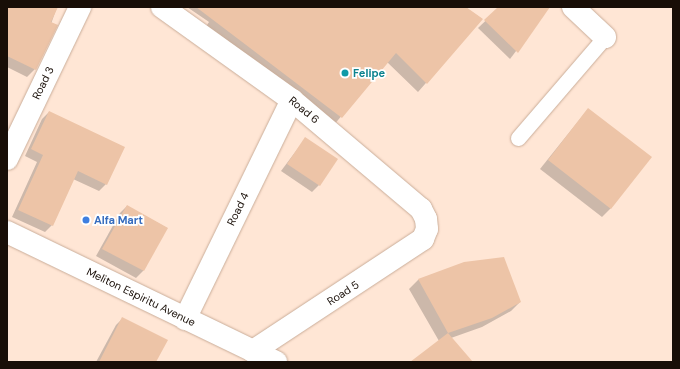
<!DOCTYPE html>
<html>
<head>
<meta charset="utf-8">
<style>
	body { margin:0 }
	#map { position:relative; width:680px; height:369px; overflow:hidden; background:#ffe6d5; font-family:"DM Sans",sans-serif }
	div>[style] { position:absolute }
	.shadow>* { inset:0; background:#0003 }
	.building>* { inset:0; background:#edc4a7 }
	.roads { filter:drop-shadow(0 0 1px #caad99) drop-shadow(0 0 1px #caad99) }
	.lane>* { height:15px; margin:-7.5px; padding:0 7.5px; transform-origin:7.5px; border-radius:7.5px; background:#fff }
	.street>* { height:22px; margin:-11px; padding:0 11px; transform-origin:11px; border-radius:11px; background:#fff }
	.dots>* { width:11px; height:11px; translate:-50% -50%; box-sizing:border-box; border:2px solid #fff; border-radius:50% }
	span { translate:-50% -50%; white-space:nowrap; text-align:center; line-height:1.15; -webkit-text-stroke:3.5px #fff; paint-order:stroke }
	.culture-label { font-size:11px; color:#0d838f; font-weight:700 }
	.left { translate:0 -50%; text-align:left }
	.street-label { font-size:11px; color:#180e07 }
	.shop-label { font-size:11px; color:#366cbe; font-weight:700 }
	.frame { position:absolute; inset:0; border:8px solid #180e07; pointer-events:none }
</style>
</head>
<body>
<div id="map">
	<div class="shadow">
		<i style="clip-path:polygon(7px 7px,57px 7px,35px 69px,27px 77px,7px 67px)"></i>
		<i style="clip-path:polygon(187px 7px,465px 7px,482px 19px,418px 92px,387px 62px,333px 126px,205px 28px,209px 22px)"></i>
		<i style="clip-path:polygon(500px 7px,537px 7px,545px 13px,510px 59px,478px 28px)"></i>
		<i style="clip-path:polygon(588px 109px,611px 208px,602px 217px,540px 169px)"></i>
		<i style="clip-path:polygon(49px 112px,106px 184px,99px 191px,73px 179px,52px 225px,45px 232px,12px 217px,37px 162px,25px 156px,42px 119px)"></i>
		<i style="clip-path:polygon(305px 139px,319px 185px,312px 192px,281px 171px)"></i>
		<i style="clip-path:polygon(127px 206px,167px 228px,143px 271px,136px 278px,96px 256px,120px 213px)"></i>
		<i style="clip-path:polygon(464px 263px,520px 302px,511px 311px,482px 327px,451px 338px,471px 362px,412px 362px,439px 341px,409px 289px,418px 280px)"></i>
		<i style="clip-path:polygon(123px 318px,155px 362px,96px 362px,116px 325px)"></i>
	</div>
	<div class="building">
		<i style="clip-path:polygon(7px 7px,58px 7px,51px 22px,58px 25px,36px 70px,7px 56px)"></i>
		<i style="clip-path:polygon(196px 7px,466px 7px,483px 19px,427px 84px,396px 53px,342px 118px)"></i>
		<i style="clip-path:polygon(498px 7px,550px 7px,518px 53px,484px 20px)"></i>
		<i style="clip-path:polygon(588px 108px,652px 157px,611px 209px,548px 160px)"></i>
		<i style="clip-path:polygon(49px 111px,125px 147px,107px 185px,78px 171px,53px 226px,18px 210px,43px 155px,31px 149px)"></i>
		<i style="clip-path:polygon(305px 137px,338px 159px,320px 186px,287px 164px)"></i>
		<i style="clip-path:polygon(127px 205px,168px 228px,144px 271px,102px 249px)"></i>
		<i style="clip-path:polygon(504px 257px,521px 302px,492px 318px,448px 333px,418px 279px,464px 262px)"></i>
		<i style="clip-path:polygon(122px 317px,168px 340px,156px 362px,99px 362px)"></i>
		<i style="clip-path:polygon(448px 333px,473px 362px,410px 362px)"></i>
	</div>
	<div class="roads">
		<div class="lane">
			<i style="left:518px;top:138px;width:133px;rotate:-49.3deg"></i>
		</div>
		<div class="street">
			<i style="left:162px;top:7px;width:160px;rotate:35.6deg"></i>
			<i style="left:292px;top:100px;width:169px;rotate:40.2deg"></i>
			<i style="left:421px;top:209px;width:11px;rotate:63deg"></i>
			<i style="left:426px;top:219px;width:10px;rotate:84deg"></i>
			<i style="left:427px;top:229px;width:11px;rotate:112deg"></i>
			<i style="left:423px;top:239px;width:204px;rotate:146.6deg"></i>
			<i style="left:573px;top:7px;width:44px;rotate:43.2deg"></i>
			<i style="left:7px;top:159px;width:169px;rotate:-64.3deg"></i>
			<i style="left:7px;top:232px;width:299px;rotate:25.8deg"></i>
			<i style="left:185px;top:319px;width:244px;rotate:-64deg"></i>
		</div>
	</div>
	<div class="dots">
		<i style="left:345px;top:73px;background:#0f9aa8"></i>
		<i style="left:86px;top:220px;background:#3f7fe0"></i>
	</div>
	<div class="culture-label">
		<span class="left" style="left:353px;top:73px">Felipe</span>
	</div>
	<div class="street-label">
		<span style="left:43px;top:83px;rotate:-64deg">Road 3</span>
		<span style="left:304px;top:110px;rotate:39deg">Road 6</span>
		<span style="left:238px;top:209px;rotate:-64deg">Road 4</span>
		<span style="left:343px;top:293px;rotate:-33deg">Road 5</span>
		<span style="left:141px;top:297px;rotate:26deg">Meliton Espiritu Avenue</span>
	</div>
	<div class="shop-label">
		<span class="left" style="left:94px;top:220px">Alfa Mart</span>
	</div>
	<div class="frame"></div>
</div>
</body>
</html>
